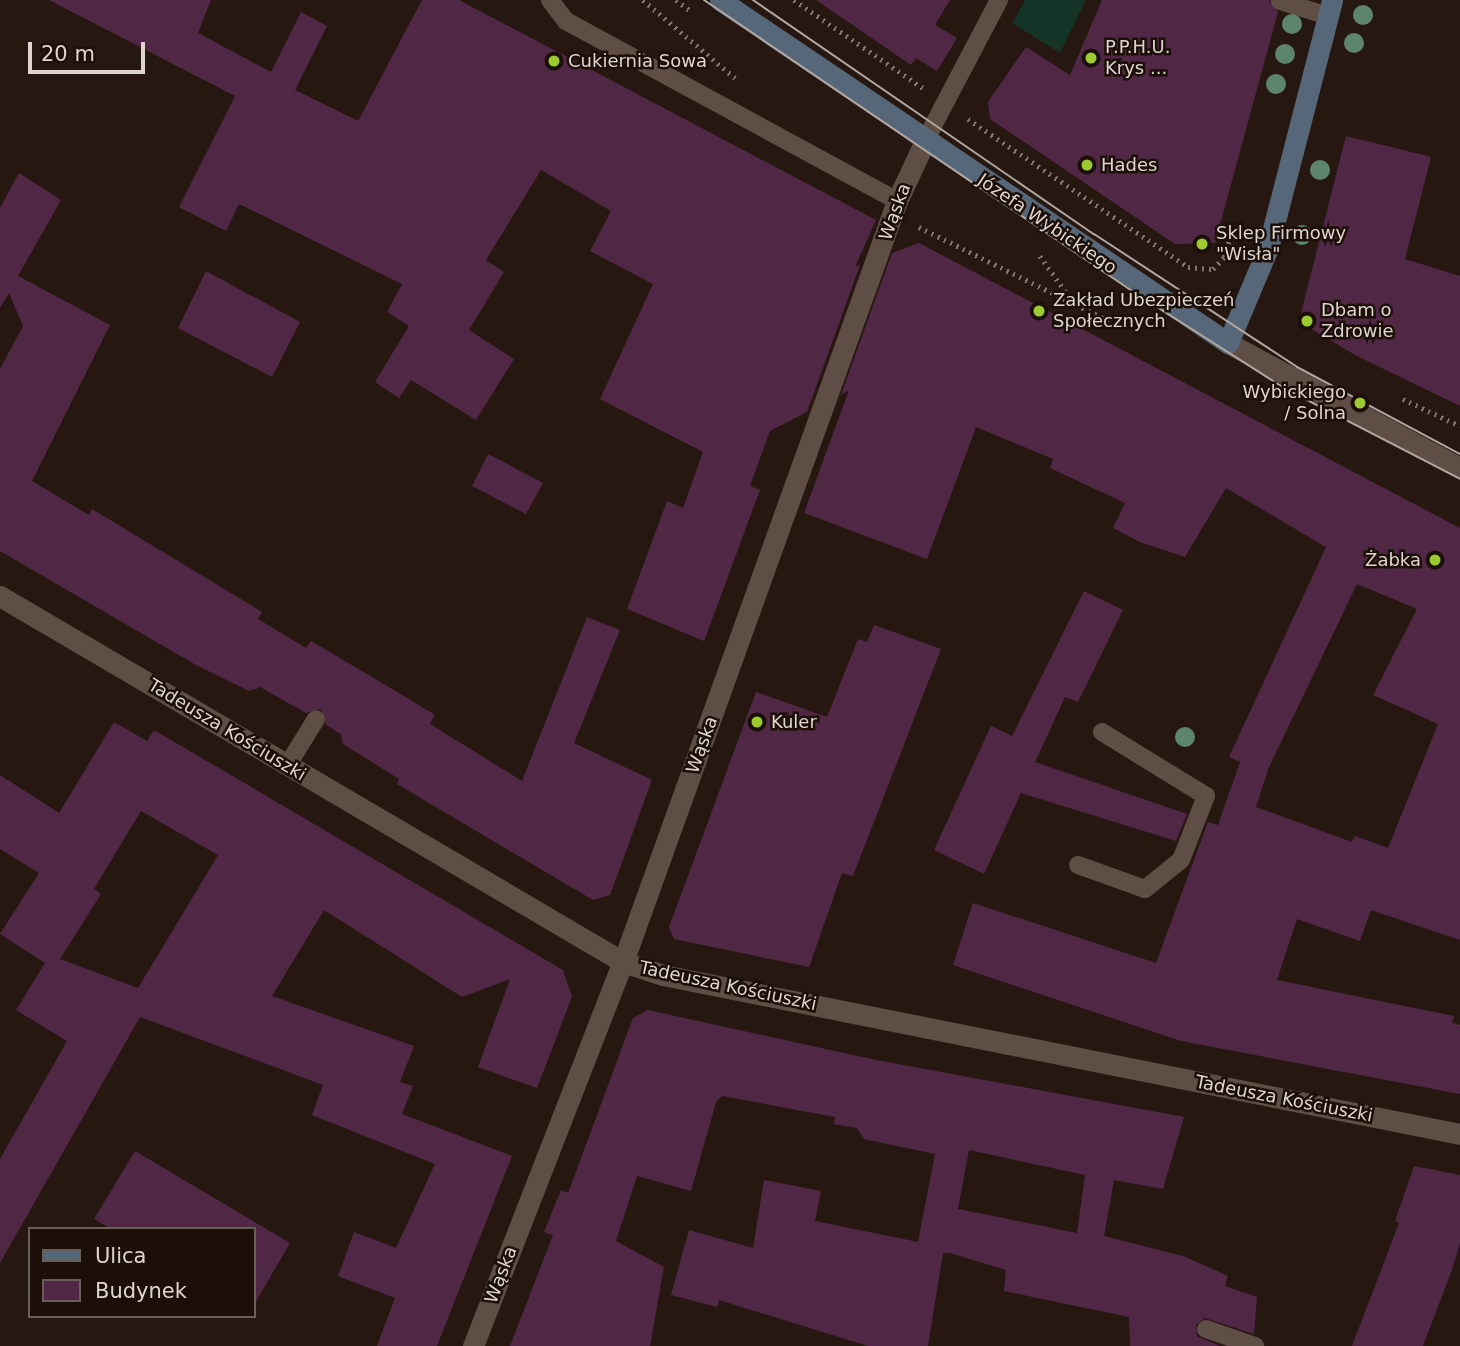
<!DOCTYPE html>
<html>
<head>
<meta charset="utf-8">
<style>
	body { margin:0 }
	#map { position:relative; width:1460px; height:1346px; overflow:hidden; background:#261811; font-family:"DejaVu Sans",sans-serif }
	div>[style] { position:absolute }
	.green>* { inset:0; background:#133426 }
	.building>* { inset:0; background:#502846 }
	.path>* { height:4.5px; margin-top:-2.25px; transform-origin:0; background:repeating-linear-gradient(90deg,#81756f 0 2px,transparent 0 7px) }
	.lane>* { height:18px; margin:-9px; padding:0 9px; transform-origin:9px; border-radius:9px; background:#5f4e46 }
	.street>* { height:21px; margin:-10.5px; padding:0 10.5px; transform-origin:10.5px; border-radius:10.5px; background:#5f4e46 }
	.secondary>* { height:21px; margin:-10.5px; padding:0 10.5px; transform-origin:10.5px; border-radius:10.5px; background:#556778 }
	.tram>* { height:2px; margin:-1px; padding:0 1px; transform-origin:1px; border-radius:1px; background:#b1a6a1 }
	.trees>* { width:20px; height:20px; margin:-10px; border-radius:50%; background:#5c856b }
	.dots>* { width:19px; height:19px; translate:-50% -50%; box-sizing:border-box; border:4px solid #1c0f08; border-radius:50% }
	span { translate:-50% -50%; white-space:nowrap; text-align:center; line-height:1.15; -webkit-text-stroke:5px #1c0f08; paint-order:stroke }
	.poi-label { font-size:18px; color:#dfd5d0 }
	.left { translate:0 -50%; text-align:left }
	.right { translate:-100% -50%; text-align:right }
	.street-label { font-size:18px; color:#dfd5d0 }
	.legend { position:absolute; left:28px; top:1227px; width:228px; height:91px; box-sizing:border-box; background:#1c0f08; border:2px solid #6a5e58; margin:0; padding:9px 12px; list-style:none; font-size:21px; color:#dfd5d0 }
	.legend li { display:flex; align-items:center; gap:14px; height:35px }
	.legend b { width:35px; border:2px solid #6a5e58 }
	.scale { position:absolute; left:28px; top:42px; width:117px; height:32px; box-sizing:border-box; border:4px solid #dfd5d0; border-top:0; padding-left:9px; font-size:21px; line-height:24px; white-space:nowrap; color:#dfd5d0; -webkit-text-stroke:5px #1c0f08; paint-order:stroke }
</style>
</head>
<body>
<div id="map">
	<div class="green">
		<i style="clip-path:polygon(1025px 0,1086px 0,1060px 53px,1012px 23px)"></i>
	</div>
	<div class="building">
		<i style="clip-path:polygon(49px 0,211px 0,198px 33px,271px 72px,301px 12px,327px 26px,295px 90px,358px 121px,422px 0,459px 0,876px 220px,855px 267px,860px 265px,807px 412px,770px 431px,750px 486px,760px 490px,704px 641px,627px 609px,667px 501px,683px 508px,703px 452px,600px 399px,653px 284px,590px 251px,611px 211px,541px 170px,486px 260px,504px 272px,469px 330px,514px 359px,476px 420px,411px 380px,399px 398px,375px 382px,409px 326px,387px 312px,402px 284px,239px 204px,226px 231px,179px 207px,235px 96px)"></i>
		<i style="clip-path:polygon(816px 0,950px 0,935px 25px,957px 38px,937px 71px,916px 58px,911px 65px)"></i>
		<i style="clip-path:polygon(1102px 0,1269px 0,1278px 12px,1215px 243px,1175px 244px,990px 119px,988px 102px,1026px 47px,1070px 75px)"></i>
		<i style="clip-path:polygon(1346px 136px,1431px 157px,1405px 259px,1460px 276px,1460px 406px,1355px 355px,1308px 327px,1313px 317px,1301px 313px)"></i>
		<i style="clip-path:polygon(19px 173px,61px 200px,18px 276px,110px 325px,32px 481px,89px 515px,92px 509px,216px 584px,262px 612px,258px 619px,306px 648px,311px 641px,399px 693px,435px 715px,430px 724px,522px 781px,587px 617px,620px 630px,574px 743px,652px 780px,610px 895px,593px 900px,397px 784px,399px 779px,343px 744px,341px 734px,326px 725px,321px 709px,306px 713px,260px 687px,249px 691px,196px 665px,0 551px,0 369px,23px 326px,9px 293px,0 308px,0 208px)"></i>
		<i style="clip-path:polygon(evenodd,919px 243px,1460px 528px,1460px 940px,1371px 910px,1360px 941px,1297px 919px,1277px 980px,1454px 1016px,1452px 1023px,1460px 1025px,1460px 1094px,1181px 1041px,953px 965px,973px 903px,1156px 963px,1208px 822px,1218px 825px,1240px 762px,1229px 757px,1326px 547px,1226px 488px,1185px 557px,1140px 542px,1113px 528px,1125px 503px,1050px 468px,1053px 459px,976px 427px,927px 559px,804px 513px,849px 390px,841px 395px,892px 253px,919px 243px,1357px 584px,1417px 609px,1373px 695px,1438px 724px,1388px 848px,1355px 836px,1352px 842px,1256px 807px,1269px 767px,1357px 584px)"></i>
		<i style="clip-path:polygon(206px 271px,300px 322px,272px 377px,178px 328px)"></i>
		<i style="clip-path:polygon(488px 454px,543px 483px,526px 514px,472px 486px)"></i>
		<i style="clip-path:polygon(1084px 591px,1123px 610px,1078px 702px,1065px 697px,1035px 762px,1187px 814px,1176px 841px,1021px 793px,984px 874px,934px 850px,991px 726px,1012px 736px)"></i>
		<i style="clip-path:polygon(874px 625px,941px 649px,853px 876px,842px 873px,809px 967px,674px 939px,669px 927px,756px 692px,827px 717px,858px 639px,867px 642px)"></i>
		<i style="clip-path:polygon(evenodd,114px 722px,147px 741px,154px 730px,563px 970px,572px 997px,537px 1088px,478px 1067px,510px 979px,462px 997px,324px 910px,272px 996px,414px 1046px,400px 1082px,413px 1086px,402px 1114px,512px 1156px,437px 1346px,377px 1346px,395px 1298px,338px 1276px,354px 1232px,396px 1248px,435px 1164px,312px 1115px,323px 1085px,140px 1017px,0 1263px,0 1159px,67px 1041px,16px 1010px,45px 963px,0 934px,39px 873px,0 849px,0 775px,59px 813px,114px 722px,141px 811px,218px 855px,138px 988px,60px 959px,101px 894px,94px 889px,141px 811px)"></i>
		<i style="clip-path:polygon(evenodd,648px 1010px,871px 1059px,1184px 1117px,1163px 1189px,1114px 1180px,1104px 1236px,1183px 1256px,1228px 1276px,1225px 1286px,1257px 1297px,1254px 1334px,1205px 1318px,1196px 1325px,1197px 1336px,1220px 1346px,1130px 1346px,1129px 1317px,1004px 1291px,1006px 1270px,950px 1253px,943px 1253px,928px 1346px,868px 1346px,719px 1300px,717px 1307px,671px 1295px,689px 1230px,753px 1248px,764px 1180px,821px 1191px,815px 1221px,918px 1242px,935px 1154px,864px 1139px,857px 1128px,834px 1124px,835px 1117px,722px 1096px,716px 1102px,691px 1191px,637px 1176px,616px 1241px,664px 1267px,650px 1346px,510px 1346px,553px 1235px,544px 1232px,561px 1190px,568px 1193px,633px 1018px,648px 1010px,969px 1150px,1085px 1175px,1077px 1233px,958px 1209px,969px 1150px)"></i>
		<i style="clip-path:polygon(135px 1151px,290px 1243px,254px 1305px,254px 1229px,111px 1229px,94px 1219px)"></i>
		<i style="clip-path:polygon(1414px 1166px,1460px 1175px,1460px 1242px,1453px 1267px,1423px 1346px,1352px 1346px,1399px 1223px,1395px 1221px)"></i>
	</div>
	<div class="path">
		<i style="left:643px;top:0;width:121px;rotate:40.3deg"></i>
		<i style="left:676px;top:0;width:17px;rotate:36deg"></i>
		<i style="left:794px;top:0;width:156px;rotate:34.3deg"></i>
		<i style="left:968px;top:119px;width:265px;rotate:33.9deg"></i>
		<i style="left:1188px;top:267px;width:25px;rotate:5deg"></i>
		<i style="left:1213px;top:269px;width:16px;rotate:-47deg"></i>
		<i style="left:1224px;top:257px;width:21px;rotate:-73deg"></i>
		<i style="left:919px;top:227px;width:214px;rotate:26.3deg"></i>
		<i style="left:1040px;top:256px;width:58px;rotate:54.1deg"></i>
		<i style="left:1403px;top:399px;width:63px;rotate:25.3deg"></i>
	</div>
	<div class="lane">
		<i style="left:550px;top:0;width:26px;rotate:53deg"></i>
		<i style="left:566px;top:21px;width:377px;rotate:28.5deg"></i>
		<i style="left:1280px;top:1px;width:50px;rotate:17.4deg"></i>
		<i style="left:925px;top:141px;width:159px;rotate:-62.3deg"></i>
		<i style="left:287px;top:766px;width:55px;rotate:-58.3deg"></i>
		<i style="left:1078px;top:865px;width:71px;rotate:19.7deg"></i>
		<i style="left:1145px;top:889px;width:46px;rotate:-38.9deg"></i>
		<i style="left:1181px;top:860px;width:69px;rotate:-68.7deg"></i>
		<i style="left:1206px;top:796px;width:122px;rotate:-148.4deg"></i>
		<i style="left:1206px;top:1329px;width:52px;rotate:19.1deg"></i>
	</div>
	<div class="street">
		<i style="left:1228px;top:343px;width:264px;rotate:28.3deg"></i>
		<i style="left:0;top:596px;width:723px;rotate:30.43deg"></i>
		<i style="left:623px;top:962px;width:42px;rotate:18deg"></i>
		<i style="left:663px;top:975px;width:813px;rotate:11.28deg"></i>
		<i style="left:473px;top:1346px;width:412px;rotate:-68.7deg"></i>
		<i style="left:623px;top:962px;width:809px;rotate:-70.2deg"></i>
		<i style="left:897px;top:201px;width:66px;rotate:-65deg"></i>
	</div>
	<div class="secondary">
		<i style="left:720px;top:0;width:613px;rotate:34.03deg"></i>
		<i style="left:1228px;top:343px;width:103px;rotate:-67.2deg"></i>
		<i style="left:1268px;top:248px;width:256px;rotate:-75.5deg"></i>
	</div>
	<div class="tram">
		<i style="left:704px;top:0;width:518px;rotate:34.21deg"></i>
		<i style="left:1132px;top:291px;width:183px;rotate:32.5deg"></i>
		<i style="left:1286px;top:389px;width:196px;rotate:27.3deg"></i>
		<i style="left:753px;top:0;width:414px;rotate:34.5deg"></i>
		<i style="left:1094px;top:234px;width:243px;rotate:33.2deg"></i>
		<i style="left:1297px;top:367px;width:185px;rotate:28.1deg"></i>
	</div>
	<div class="trees">
		<i style="left:1363px;top:15px"></i>
		<i style="left:1292px;top:24px"></i>
		<i style="left:1354px;top:43px"></i>
		<i style="left:1285px;top:54px"></i>
		<i style="left:1276px;top:84px"></i>
		<i style="left:1320px;top:170px"></i>
		<i style="left:1302px;top:235px"></i>
		<i style="left:1185px;top:737px"></i>
	</div>
	<div class="dots">
		<i style="left:1091px;top:58px;background:#9cca31"></i>
		<i style="left:554px;top:61px;background:#9cca31"></i>
		<i style="left:1087px;top:165px;background:#9cca31"></i>
		<i style="left:1202px;top:244px;background:#9cca31"></i>
		<i style="left:1039px;top:311px;background:#9cca31"></i>
		<i style="left:1307px;top:321px;background:#9cca31"></i>
		<i style="left:1360px;top:403px;background:#9cca31"></i>
		<i style="left:1435px;top:560px;background:#9cca31"></i>
		<i style="left:757px;top:722px;background:#9cca31"></i>
	</div>
	<div class="poi-label">
		<span class="left" style="left:1105px;top:58px">P.P.H.U.<br>Krys ...</span>
		<span class="left" style="left:568px;top:61px">Cukiernia Sowa</span>
		<span class="left" style="left:1101px;top:165px">Hades</span>
		<span class="left" style="left:1216px;top:244px">Sklep Firmowy<br>"Wisła"</span>
		<span class="left" style="left:1053px;top:311px">Zakład Ubezpieczeń<br>Społecznych</span>
		<span class="left" style="left:1321px;top:321px">Dbam o<br>Zdrowie</span>
		<span class="right" style="left:1346px;top:403px">Wybickiego<br>/ Solna</span>
		<span class="right" style="left:1421px;top:560px">Żabka</span>
		<span class="left" style="left:771px;top:722px">Kuler</span>
	</div>
	<div class="street-label">
		<span style="left:895px;top:212px;rotate:-70deg">Wąska</span>
		<span style="left:1047px;top:224px;rotate:34deg">Józefa Wybickiego</span>
		<span style="left:227px;top:730px;rotate:31deg">Tadeusza Kościuszki</span>
		<span style="left:702px;top:745px;rotate:-70deg">Wąska</span>
		<span style="left:728px;top:986px;rotate:12deg">Tadeusza Kościuszki</span>
		<span style="left:1284px;top:1099px;rotate:11deg">Tadeusza Kościuszki</span>
		<span style="left:501px;top:1275px;rotate:-69deg">Wąska</span>
	</div>
	<ul class="legend">
	<li><b style="height:9px;background:#556778"></b>Ulica</li>
	<li><b style="height:19px;background:#502846"></b>Budynek</li>
	</ul>
	<div class="scale">20 m</div>
</div>
</body>
</html>
